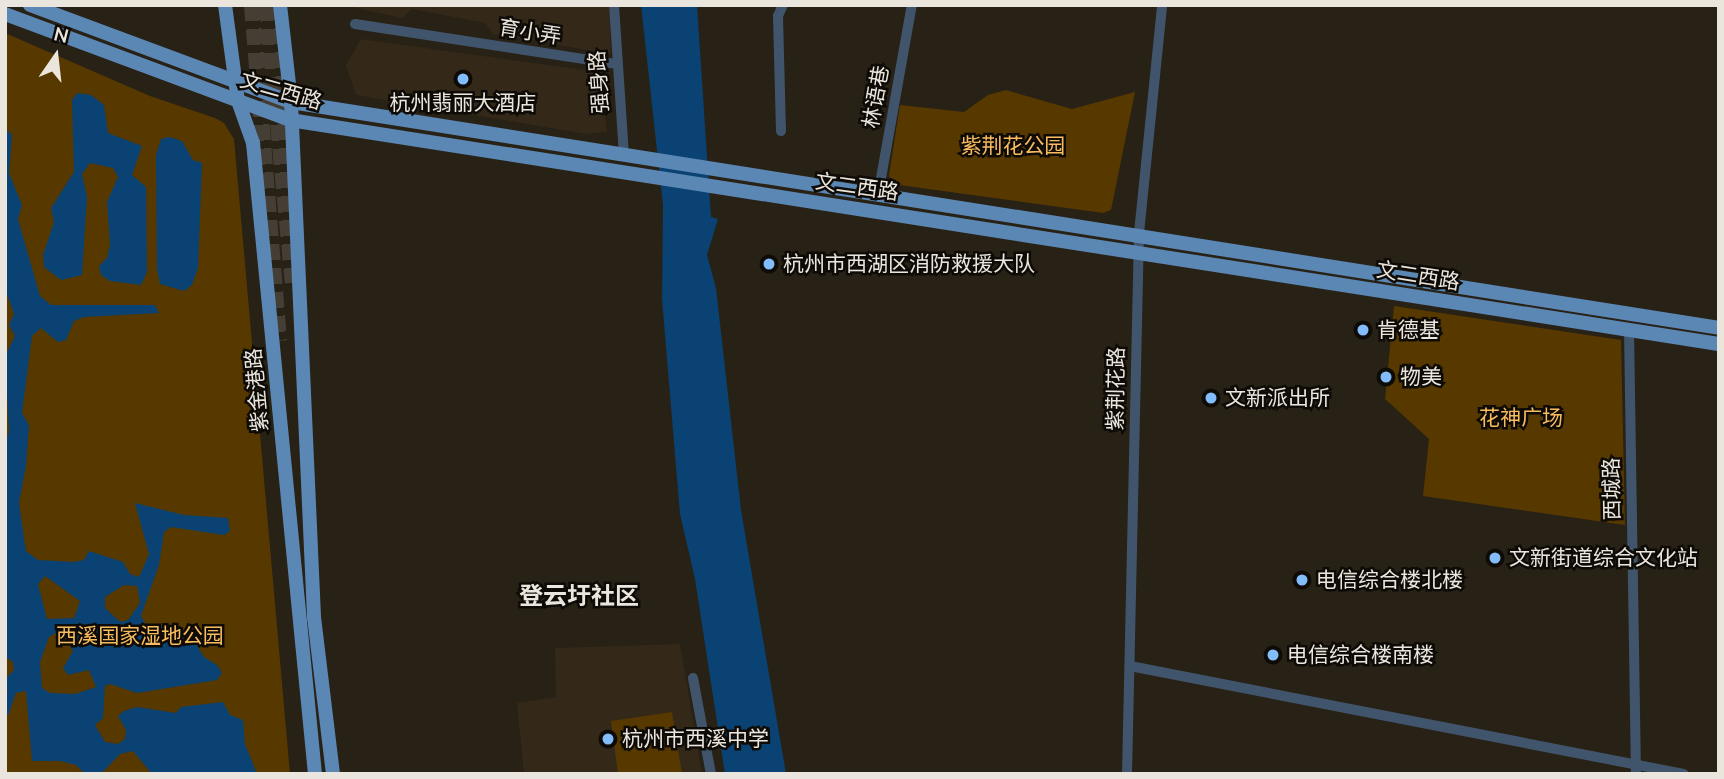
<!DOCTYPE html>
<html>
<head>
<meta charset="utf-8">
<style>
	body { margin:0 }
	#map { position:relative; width:1724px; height:779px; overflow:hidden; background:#282116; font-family:"Nunito Sans","Noto Sans SC",sans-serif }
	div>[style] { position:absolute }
	.built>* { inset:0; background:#342818 }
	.green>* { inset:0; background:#573900 }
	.water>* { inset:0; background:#094273 }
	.highway-tunnel>* { height:16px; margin-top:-8px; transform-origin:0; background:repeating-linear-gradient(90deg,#453e34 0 16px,transparent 0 24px) }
	.minor>* { height:10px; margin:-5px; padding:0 5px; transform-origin:5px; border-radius:5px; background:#40556b }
	.major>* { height:14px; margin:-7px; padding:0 7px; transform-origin:7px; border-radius:7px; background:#5b87b5 }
	.dots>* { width:19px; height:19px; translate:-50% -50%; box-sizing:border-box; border:4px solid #0e0b07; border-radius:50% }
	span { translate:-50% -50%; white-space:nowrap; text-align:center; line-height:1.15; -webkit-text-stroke:5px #0e0b07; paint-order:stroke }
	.street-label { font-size:21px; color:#eae5dd }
	.poi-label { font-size:21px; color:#eae5dd }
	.left { translate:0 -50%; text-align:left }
	.park-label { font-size:21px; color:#f8bb5d }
	.quarter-label { font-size:24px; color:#eae5dd; font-weight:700 }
	.frame { position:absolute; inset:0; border:7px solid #eae5dd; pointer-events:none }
	.north { position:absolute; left:21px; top:21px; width:70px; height:70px; -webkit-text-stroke:5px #0e0b07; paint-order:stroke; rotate:14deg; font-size:19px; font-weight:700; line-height:28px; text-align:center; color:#eae5dd }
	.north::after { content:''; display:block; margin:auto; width:24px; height:32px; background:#eae5dd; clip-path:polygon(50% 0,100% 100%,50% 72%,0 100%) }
</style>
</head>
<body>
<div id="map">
	<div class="built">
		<i style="clip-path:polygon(343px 5px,609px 5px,611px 54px,493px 34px,485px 23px,412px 9px,402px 18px)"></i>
		<i style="clip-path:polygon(361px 39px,599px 72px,607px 132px,586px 134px,356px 95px,346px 65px)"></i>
		<i style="clip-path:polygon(680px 644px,702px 774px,524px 774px,517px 703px,556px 697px,555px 648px)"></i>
	</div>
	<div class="green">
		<i style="clip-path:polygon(5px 33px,150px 96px,215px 118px,224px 123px,234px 139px,290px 774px,5px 774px)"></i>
		<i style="clip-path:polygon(1006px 90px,1072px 109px,1135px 92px,1111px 210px,1103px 213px,892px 184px,889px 175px,900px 105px,964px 112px,988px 95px)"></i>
		<i style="clip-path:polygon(1394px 306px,1621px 340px,1625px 525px,1423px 496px,1429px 439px,1385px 399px)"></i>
		<i style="clip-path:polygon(672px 712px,682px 774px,618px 774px,611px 721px)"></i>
	</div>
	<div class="water">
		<i style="clip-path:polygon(641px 5px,697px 5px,711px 217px,718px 219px,707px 255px,716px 288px,741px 510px,786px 774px,725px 774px,695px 579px,680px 514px,662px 299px,663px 205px)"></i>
		<i style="clip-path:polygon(77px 93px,91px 95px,104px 105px,108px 133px,142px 146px,132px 175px,146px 187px,147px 272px,141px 285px,110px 281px,101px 275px,99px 266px,107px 258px,110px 245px,107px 202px,118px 177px,113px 168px,90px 163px,82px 174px,87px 197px,82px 275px,61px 280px,44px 267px,43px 255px,54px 222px,51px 208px,74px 172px,72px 100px)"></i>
		<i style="clip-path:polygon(evenodd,5px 128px,12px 135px,9px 173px,22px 205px,18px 219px,40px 296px,51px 305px,155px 305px,159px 313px,84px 317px,74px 321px,66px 340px,58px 342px,41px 328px,32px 336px,22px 413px,29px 425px,26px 466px,19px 503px,26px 551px,38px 560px,73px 562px,84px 560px,89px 551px,123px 562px,130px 574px,139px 577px,149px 554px,135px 503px,184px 515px,228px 518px,230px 531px,224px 535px,171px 527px,164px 532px,159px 565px,141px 616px,146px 625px,178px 626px,191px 636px,204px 657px,217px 665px,222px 673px,217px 680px,137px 693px,110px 684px,105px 686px,103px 718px,95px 725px,105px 742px,118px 744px,125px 739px,126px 730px,118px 716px,124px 711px,137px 707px,176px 713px,181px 707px,223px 702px,230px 715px,243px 720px,245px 744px,257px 774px,152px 774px,133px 751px,120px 754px,101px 774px,85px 774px,76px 765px,60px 761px,32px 761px,26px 691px,16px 693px,8px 716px,5px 709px,5px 679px,14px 670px,13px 662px,5px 657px,5px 444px,9px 431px,5px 356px,15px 336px,9px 325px,14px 314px,5px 289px,5px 128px,45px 576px,80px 601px,74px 618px,47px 619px,38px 584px,45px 576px,5px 128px,124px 585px,137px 586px,140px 603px,128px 620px,120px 622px,105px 608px,105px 597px,124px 585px,5px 128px,56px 633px,66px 638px,73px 651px,63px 668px,68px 675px,89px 670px,96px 687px,75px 694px,50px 693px,42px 688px,40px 662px,49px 637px,56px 633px)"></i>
		<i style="clip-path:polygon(170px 137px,182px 141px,193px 160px,202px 163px,198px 268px,192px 285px,184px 291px,160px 284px,157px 269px,156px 155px,161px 139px)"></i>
	</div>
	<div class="highway-tunnel">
		<i style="left:252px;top:5px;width:337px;rotate:85.4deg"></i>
		<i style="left:267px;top:5px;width:279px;rotate:84.7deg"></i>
	</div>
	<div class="minor">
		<i style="left:614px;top:5px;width:151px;rotate:86.2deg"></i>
		<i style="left:355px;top:24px;width:265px;rotate:8.7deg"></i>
		<i style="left:781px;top:131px;width:115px;rotate:-91.5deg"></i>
		<i style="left:778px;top:16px;width:12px;rotate:-66deg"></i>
		<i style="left:878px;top:195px;width:193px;rotate:-79.9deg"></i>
		<i style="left:1629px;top:330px;width:444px;rotate:89.1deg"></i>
		<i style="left:1130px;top:666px;width:564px;rotate:11.03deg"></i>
		<i style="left:693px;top:678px;width:98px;rotate:79.4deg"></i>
		<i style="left:1127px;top:774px;width:541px;rotate:-88.73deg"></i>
		<i style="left:1139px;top:233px;width:229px;rotate:-84.2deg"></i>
	</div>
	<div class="major">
		<i style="left:30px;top:5px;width:278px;rotate:20.4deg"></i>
		<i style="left:291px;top:102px;width:1446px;rotate:8.99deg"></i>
		<i style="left:225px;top:5px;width:97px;rotate:82.3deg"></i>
		<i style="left:238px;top:101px;width:45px;rotate:70.3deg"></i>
		<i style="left:253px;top:143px;width:634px;rotate:84.39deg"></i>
		<i style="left:280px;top:5px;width:98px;rotate:83.5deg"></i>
		<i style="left:291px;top:102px;width:516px;rotate:87.44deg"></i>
		<i style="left:314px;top:617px;width:158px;rotate:83.1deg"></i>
		<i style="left:5px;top:14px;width:304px;rotate:20.4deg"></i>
		<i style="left:290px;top:120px;width:1446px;rotate:8.91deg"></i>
	</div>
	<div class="dots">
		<i style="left:463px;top:79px;background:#82bcfa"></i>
		<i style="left:769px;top:264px;background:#82bcfa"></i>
		<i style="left:1363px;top:330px;background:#82bcfa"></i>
		<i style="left:1386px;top:377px;background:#82bcfa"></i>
		<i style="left:1211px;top:398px;background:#82bcfa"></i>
		<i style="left:1495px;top:558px;background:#82bcfa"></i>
		<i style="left:1302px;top:580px;background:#82bcfa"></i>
		<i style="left:1273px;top:655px;background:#82bcfa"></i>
		<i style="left:608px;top:739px;background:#82bcfa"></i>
	</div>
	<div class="street-label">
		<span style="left:530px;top:32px;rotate:9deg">育小弄</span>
		<span style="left:599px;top:82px;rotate:-94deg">强身路</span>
		<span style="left:281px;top:91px;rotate:16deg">文二西路</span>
		<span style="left:876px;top:97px;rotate:-80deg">林语巷</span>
		<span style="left:857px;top:187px;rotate:8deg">文二西路</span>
		<span style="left:1418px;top:276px;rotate:9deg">文二西路</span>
		<span style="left:1116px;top:389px;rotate:-89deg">紫荆花路</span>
		<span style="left:257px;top:390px;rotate:-95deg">紫金港路</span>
		<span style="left:1612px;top:489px;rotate:-91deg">西城路</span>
	</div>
	<div class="poi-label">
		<span style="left:463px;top:103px">杭州翡丽大酒店</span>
		<span class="left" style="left:783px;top:264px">杭州市西湖区消防救援大队</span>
		<span class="left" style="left:1377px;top:330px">肯德基</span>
		<span class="left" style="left:1400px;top:377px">物美</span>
		<span class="left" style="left:1225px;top:398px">文新派出所</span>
		<span class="left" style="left:1509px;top:558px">文新街道综合文化站</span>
		<span class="left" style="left:1316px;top:580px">电信综合楼北楼</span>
		<span class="left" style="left:1287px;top:655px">电信综合楼南楼</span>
		<span class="left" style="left:622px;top:739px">杭州市西溪中学</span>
	</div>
	<div class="park-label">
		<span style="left:1013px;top:146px">紫荆花公园</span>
		<span style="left:1521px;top:418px">花神广场</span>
		<span style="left:140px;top:636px">西溪国家湿地公园</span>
	</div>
	<div class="quarter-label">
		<span style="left:579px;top:597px">登云圩社区</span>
	</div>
	<div class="frame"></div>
	<div class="north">N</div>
</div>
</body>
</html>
